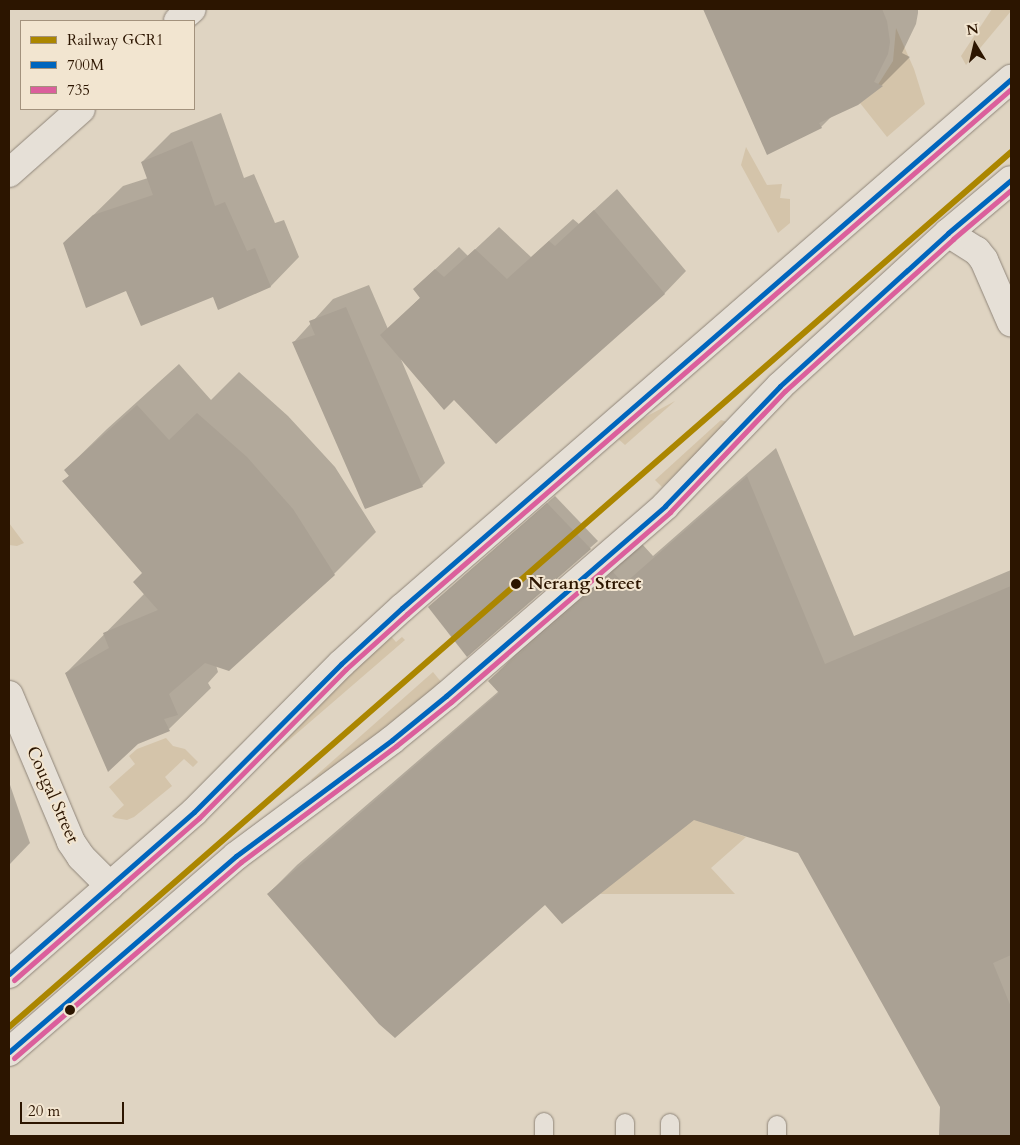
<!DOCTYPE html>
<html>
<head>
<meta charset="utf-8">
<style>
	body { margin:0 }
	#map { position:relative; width:1020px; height:1145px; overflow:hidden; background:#dfd4c2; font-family:Cardo,serif }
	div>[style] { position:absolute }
	.green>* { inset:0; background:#d4c4aa }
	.shadow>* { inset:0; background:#0003 }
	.building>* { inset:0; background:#aaa194 }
	.roads { filter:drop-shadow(0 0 1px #8f8579) drop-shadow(0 0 1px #8f8579) }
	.lane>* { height:18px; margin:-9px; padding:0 9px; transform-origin:9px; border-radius:9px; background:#e6e0d7 }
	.street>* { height:28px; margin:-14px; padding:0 14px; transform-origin:14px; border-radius:14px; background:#e6e0d7 }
	.secondary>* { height:28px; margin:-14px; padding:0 14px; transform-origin:14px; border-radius:14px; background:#e6e0d7 }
	.bus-1>* { height:5px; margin:-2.5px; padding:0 2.5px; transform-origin:2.5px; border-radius:2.5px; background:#0065bd }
	.bus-2>* { height:5px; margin:-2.5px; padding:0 2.5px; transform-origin:2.5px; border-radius:2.5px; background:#db5f9c }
	.rail-1>* { height:6px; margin:-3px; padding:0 3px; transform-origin:3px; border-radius:3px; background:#ab8600 }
	.dots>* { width:14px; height:14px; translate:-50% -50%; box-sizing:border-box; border:2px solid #f2e5d0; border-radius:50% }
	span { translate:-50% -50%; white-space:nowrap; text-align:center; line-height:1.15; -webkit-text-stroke:4px #f2e5d0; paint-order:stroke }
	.stop-label { font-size:18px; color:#2c1500; font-weight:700 }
	.left { translate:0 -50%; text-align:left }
	.street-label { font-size:18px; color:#2c1500 }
	.frame { position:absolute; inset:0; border:10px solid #2c1500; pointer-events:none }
	.legend { position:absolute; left:20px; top:20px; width:175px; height:90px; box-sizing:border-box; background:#f2e5d0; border:1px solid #a3927d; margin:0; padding:6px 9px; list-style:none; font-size:15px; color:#2c1500 }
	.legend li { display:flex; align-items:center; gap:10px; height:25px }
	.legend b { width:25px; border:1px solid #a3927d }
	.north { position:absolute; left:950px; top:20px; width:50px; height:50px; -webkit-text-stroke:4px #f2e5d0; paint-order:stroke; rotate:351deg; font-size:14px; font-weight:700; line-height:20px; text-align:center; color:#2c1500 }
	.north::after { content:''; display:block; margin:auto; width:18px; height:22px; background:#2c1500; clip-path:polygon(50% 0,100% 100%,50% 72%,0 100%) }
	.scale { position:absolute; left:20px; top:1102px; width:104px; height:22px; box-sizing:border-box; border:2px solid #2c1500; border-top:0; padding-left:6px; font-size:15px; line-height:18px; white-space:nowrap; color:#2c1500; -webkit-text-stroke:4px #f2e5d0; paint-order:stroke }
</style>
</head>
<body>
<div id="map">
	<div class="green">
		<i style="clip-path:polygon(992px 9px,1011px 9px,1011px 11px,966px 65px,961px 56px)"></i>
		<i style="clip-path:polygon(896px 28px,914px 69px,925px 104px,887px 137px,860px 103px,872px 94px,893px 61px)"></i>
		<i style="clip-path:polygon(746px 147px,767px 185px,782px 184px,780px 198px,790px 199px,790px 223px,778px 233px,741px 165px)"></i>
		<i style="clip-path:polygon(675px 401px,625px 445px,615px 436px,627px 427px)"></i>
		<i style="clip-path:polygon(721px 420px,727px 422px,726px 425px,662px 487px,655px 480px)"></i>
		<i style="clip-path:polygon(9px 523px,24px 543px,17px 546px,9px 545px)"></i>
		<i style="clip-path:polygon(388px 633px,396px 642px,402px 637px,405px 640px,266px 760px,264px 758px)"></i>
		<i style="clip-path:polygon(433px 672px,442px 683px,315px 784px,311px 780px)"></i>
		<i style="clip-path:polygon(166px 738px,173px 746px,185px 749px,198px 762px,193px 767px,184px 759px,165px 777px,172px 786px,134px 817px,127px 820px,115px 818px,112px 816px,124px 805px,109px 787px,135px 764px,129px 756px,137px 749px)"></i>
		<i style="clip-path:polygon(666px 809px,746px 837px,711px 868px,735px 894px,600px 894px)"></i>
	</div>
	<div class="shadow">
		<i style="clip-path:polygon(704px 9px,918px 9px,918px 13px,916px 24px,902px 53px,910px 57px,882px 85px,860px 102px,834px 114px,821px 127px,767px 153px)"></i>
		<i style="clip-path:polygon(221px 113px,244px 178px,254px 174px,275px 223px,284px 220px,299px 257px,271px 286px,214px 295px,126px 290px,64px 244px,123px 186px,148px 178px,142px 162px,171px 133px)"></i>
		<i style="clip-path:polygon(617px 189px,686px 271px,664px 294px,454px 399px,400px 357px,445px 463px,422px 486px,293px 343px,333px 299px,369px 285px,388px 329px,421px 297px,414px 289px,459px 247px,468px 256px,499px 227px,531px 257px,573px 219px,579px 224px)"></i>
		<i style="clip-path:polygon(179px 364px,211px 400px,239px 372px,288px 416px,335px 467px,376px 532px,334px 574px,229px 669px,216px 665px,218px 672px,208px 683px,211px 688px,169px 729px,66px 673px,145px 593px,143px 573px,63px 481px,70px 475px,65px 470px,107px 429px)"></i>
		<i style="clip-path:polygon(776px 448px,854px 636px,1011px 570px,1011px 1136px,940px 1136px,941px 1106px,799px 852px,693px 818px,545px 904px,268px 894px,297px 865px,499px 691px,489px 681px,518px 652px,642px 544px,653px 556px)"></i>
		<i style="clip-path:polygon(555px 496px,598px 541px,467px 655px,429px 607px)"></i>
		<i style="clip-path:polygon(9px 782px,30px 843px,9px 865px)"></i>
	</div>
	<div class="building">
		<i style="clip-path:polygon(703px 9px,882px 9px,887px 21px,890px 42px,888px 54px,874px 82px,883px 86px,858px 105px,819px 123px,822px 128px,767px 155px)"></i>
		<i style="clip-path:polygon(192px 141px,215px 206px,225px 202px,247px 251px,255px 248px,271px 287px,218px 310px,213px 297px,141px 326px,126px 291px,86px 308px,63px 243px,93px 215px,153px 195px,141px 162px)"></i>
		<i style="clip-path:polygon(594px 210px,665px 294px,496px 444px,454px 400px,444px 410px,380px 335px,420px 298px,413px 289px,435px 269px,444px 277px,475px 249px,507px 279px,549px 241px,555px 246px)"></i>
		<i style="clip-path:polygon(346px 307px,423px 487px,365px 509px,292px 342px,315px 335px,309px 321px)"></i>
		<i style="clip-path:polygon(137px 405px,169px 440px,197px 413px,247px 457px,293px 509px,335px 575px,229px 671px,205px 663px,169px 694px,178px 715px,164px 719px,170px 731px,138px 744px,108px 772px,65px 673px,109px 648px,103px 633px,158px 610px,133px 582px,142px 573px,62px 481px,69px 476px,64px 470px)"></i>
		<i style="clip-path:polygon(747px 476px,825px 664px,1011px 586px,1011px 955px,993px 963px,1011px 1007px,1011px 1136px,939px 1136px,940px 1107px,798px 853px,694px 820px,562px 924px,545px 905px,395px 1038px,379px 1024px,267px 894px,499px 693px,488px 681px,613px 572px,624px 584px)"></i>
		<i style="clip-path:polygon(547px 503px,591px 549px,467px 657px,428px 607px)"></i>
	</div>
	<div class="roads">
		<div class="lane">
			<i style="left:544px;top:1122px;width:14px;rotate:90deg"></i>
			<i style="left:625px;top:1123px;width:13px;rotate:90deg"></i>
			<i style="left:670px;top:1136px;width:13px;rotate:-90deg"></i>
			<i style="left:777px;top:1136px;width:11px;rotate:-90deg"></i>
		</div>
		<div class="street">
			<i style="left:178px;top:21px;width:18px;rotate:-41deg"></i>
			<i style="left:9px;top:173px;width:96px;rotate:-41.6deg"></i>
			<i style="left:948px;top:233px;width:34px;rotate:32deg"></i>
			<i style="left:977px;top:251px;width:11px;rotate:52deg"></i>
			<i style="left:984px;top:260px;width:68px;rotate:66.5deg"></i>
			<i style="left:9px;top:695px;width:160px;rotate:67.1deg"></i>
			<i style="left:71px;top:842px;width:18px;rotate:56deg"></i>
			<i style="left:81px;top:857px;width:41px;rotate:45deg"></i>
		</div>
		<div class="secondary">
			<i style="left:9px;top:974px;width:246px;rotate:-41.2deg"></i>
			<i style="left:194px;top:812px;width:209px;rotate:-45.2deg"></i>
			<i style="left:341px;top:664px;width:83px;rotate:-42.6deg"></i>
			<i style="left:402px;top:608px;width:807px;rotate:-40.98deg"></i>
			<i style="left:9px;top:1052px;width:300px;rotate:-40.8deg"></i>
			<i style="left:236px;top:856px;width:194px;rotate:-36.6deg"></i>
			<i style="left:392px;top:740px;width:70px;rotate:-39.2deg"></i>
			<i style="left:446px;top:696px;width:290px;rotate:-40.9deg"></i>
			<i style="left:665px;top:506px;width:166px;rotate:-46.2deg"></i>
			<i style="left:780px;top:386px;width:227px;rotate:-42.3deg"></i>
			<i style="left:948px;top:233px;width:82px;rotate:-40.1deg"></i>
		</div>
	</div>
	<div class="bus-1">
		<i style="left:9px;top:974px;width:246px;rotate:-41.2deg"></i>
		<i style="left:194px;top:812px;width:209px;rotate:-45.2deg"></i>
		<i style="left:341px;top:664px;width:83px;rotate:-42.6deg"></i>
		<i style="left:402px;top:608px;width:807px;rotate:-40.98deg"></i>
		<i style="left:9px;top:1052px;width:300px;rotate:-40.8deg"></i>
		<i style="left:236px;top:856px;width:194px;rotate:-36.6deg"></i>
		<i style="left:392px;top:740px;width:70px;rotate:-39.2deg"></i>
		<i style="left:446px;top:696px;width:290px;rotate:-40.9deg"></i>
		<i style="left:665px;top:506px;width:166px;rotate:-46.2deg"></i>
		<i style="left:780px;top:386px;width:227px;rotate:-42.3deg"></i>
		<i style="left:948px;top:233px;width:82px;rotate:-40.1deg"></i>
	</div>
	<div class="bus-2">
		<i style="left:14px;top:980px;width:246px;rotate:-41.2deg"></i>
		<i style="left:199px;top:818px;width:209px;rotate:-45.4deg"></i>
		<i style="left:346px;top:669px;width:82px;rotate:-42deg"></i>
		<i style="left:407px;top:614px;width:800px;rotate:-41deg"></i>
		<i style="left:14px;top:1058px;width:300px;rotate:-40.8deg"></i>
		<i style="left:241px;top:862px;width:194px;rotate:-36.8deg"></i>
		<i style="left:396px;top:746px;width:70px;rotate:-38.7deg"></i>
		<i style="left:451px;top:702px;width:290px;rotate:-40.9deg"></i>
		<i style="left:670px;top:512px;width:167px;rotate:-46.5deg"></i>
		<i style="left:785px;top:391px;width:227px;rotate:-42.1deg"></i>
		<i style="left:953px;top:239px;width:76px;rotate:-40.2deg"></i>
	</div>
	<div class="rail-1">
		<i style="left:9px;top:1027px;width:1330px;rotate:-41.13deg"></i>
	</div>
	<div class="dots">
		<i style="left:516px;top:584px;background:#2c1500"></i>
		<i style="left:70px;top:1010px;background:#2c1500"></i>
	</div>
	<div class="stop-label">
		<span class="left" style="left:528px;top:584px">Nerang Street</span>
	</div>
	<div class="street-label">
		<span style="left:52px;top:795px;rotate:66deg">Cougal Street</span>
	</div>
	<div class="frame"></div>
	<ul class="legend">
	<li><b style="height:6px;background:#ab8600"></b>Railway GCR1</li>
	<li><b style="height:6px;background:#0065bd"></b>700M</li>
	<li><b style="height:6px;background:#db5f9c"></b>735</li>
	</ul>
	<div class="north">N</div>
	<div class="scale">20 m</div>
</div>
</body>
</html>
